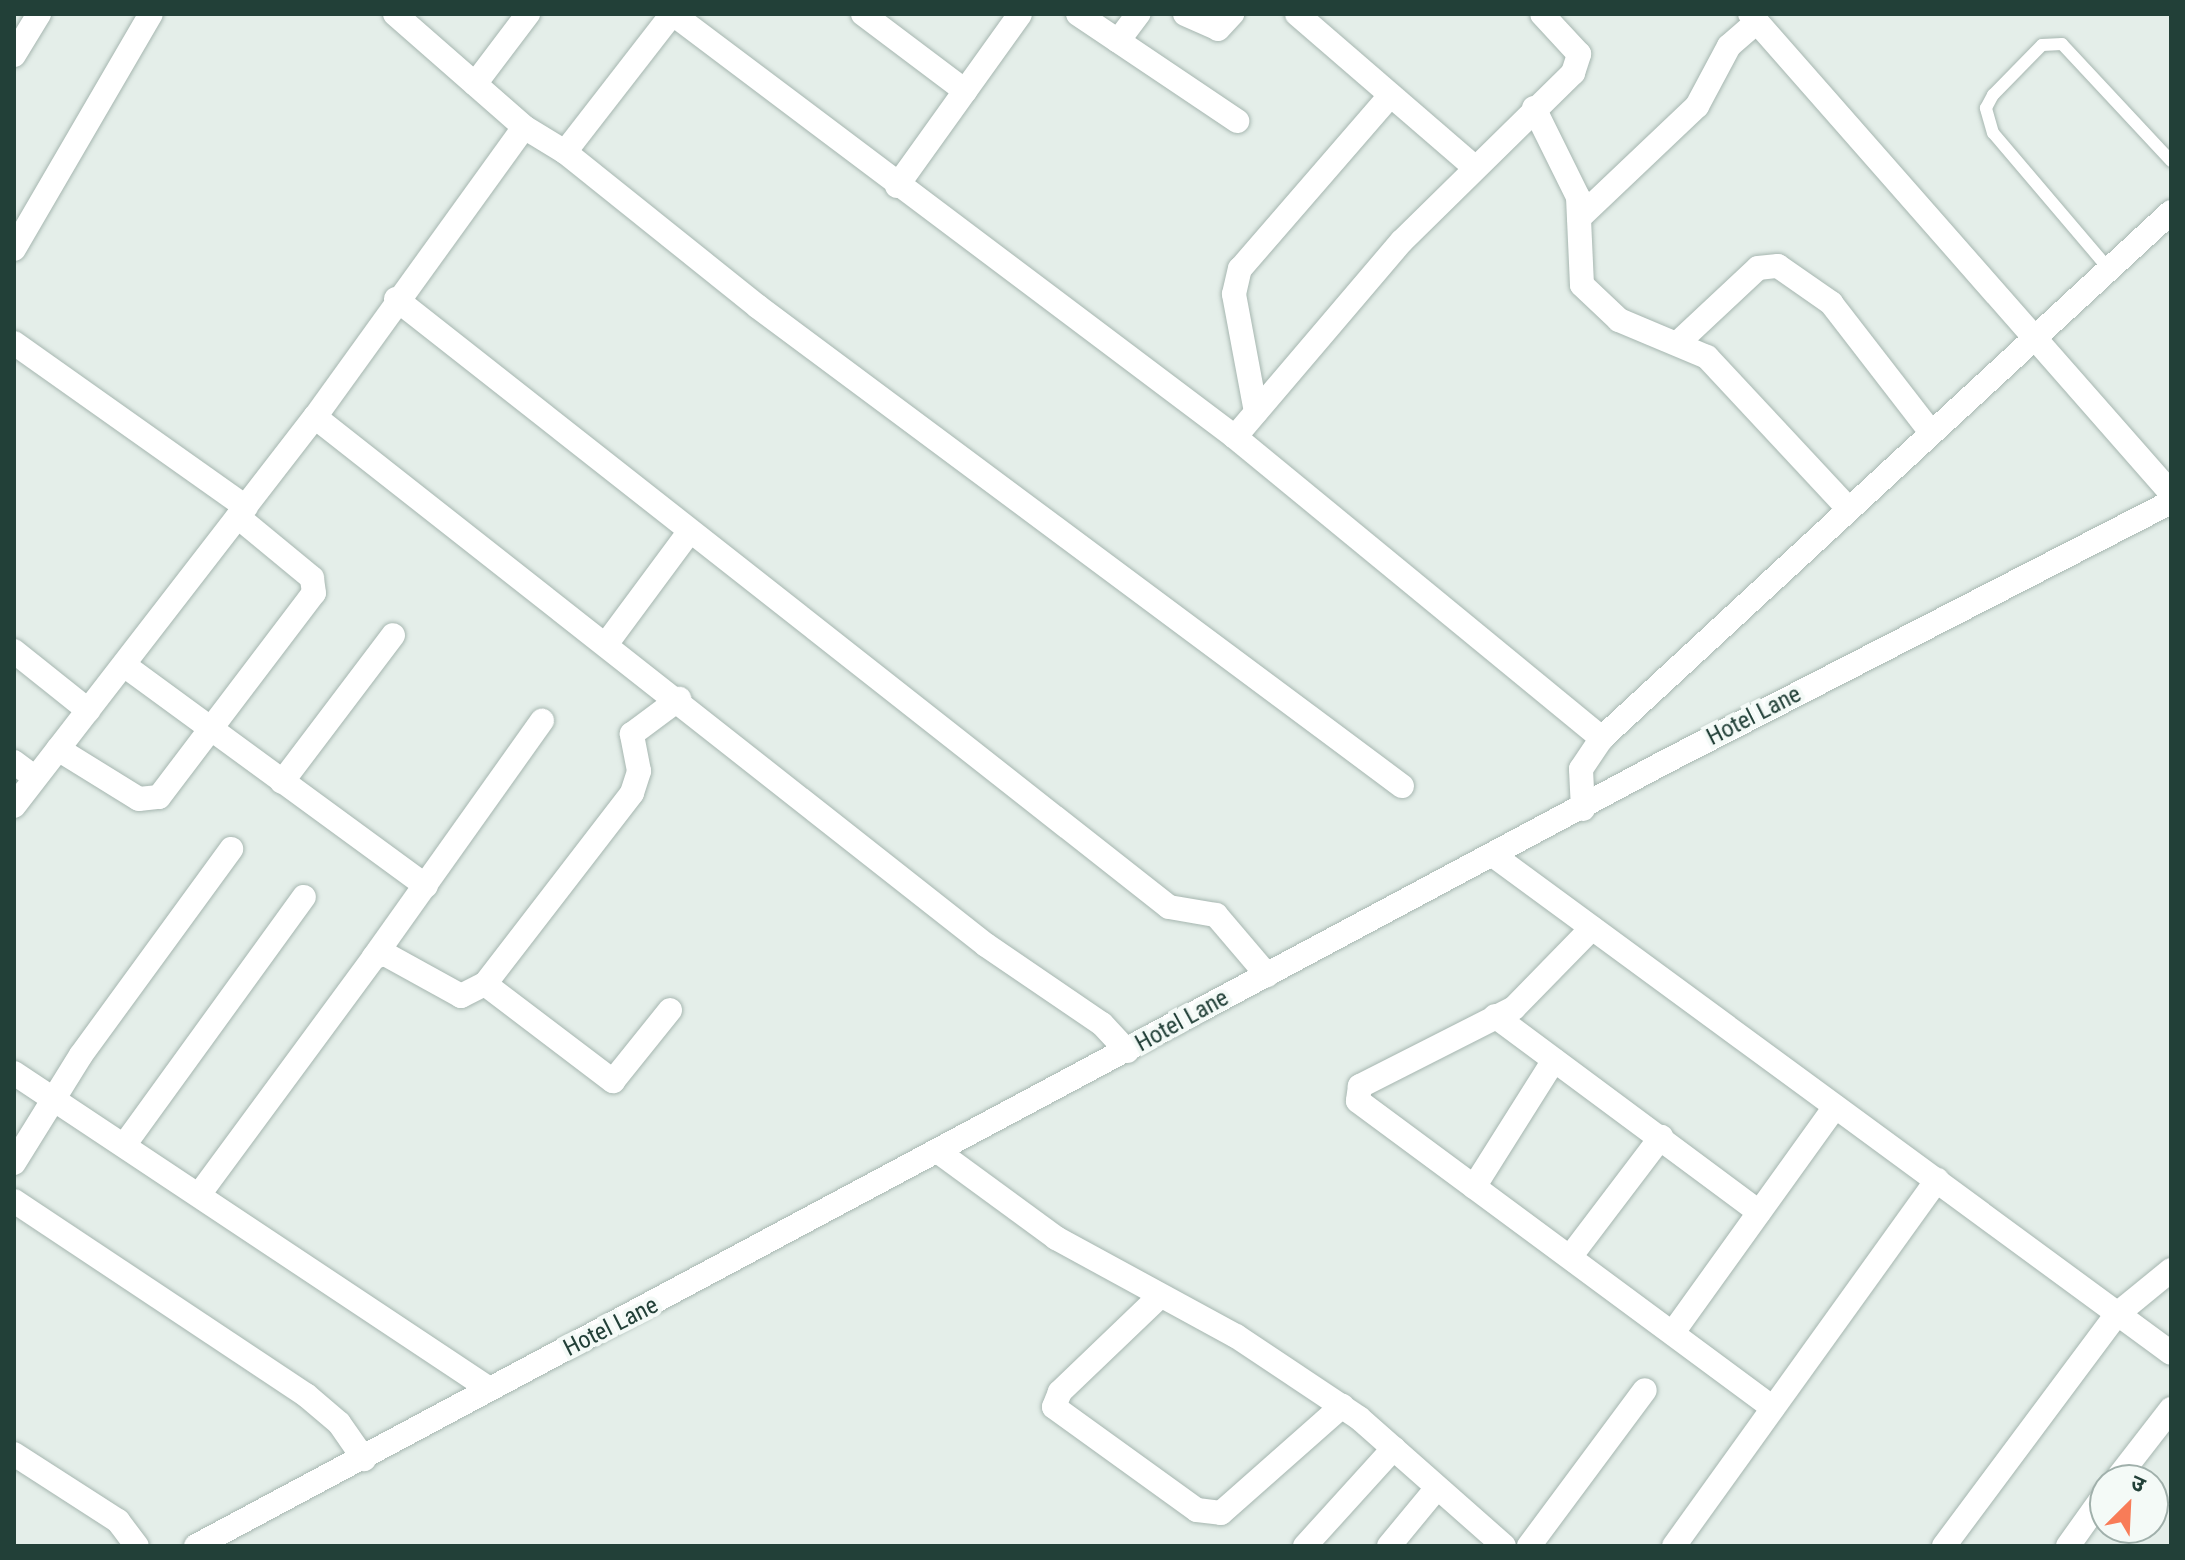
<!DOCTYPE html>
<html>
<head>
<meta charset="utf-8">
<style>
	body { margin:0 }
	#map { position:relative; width:2185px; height:1560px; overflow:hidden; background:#e4eee9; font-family:"Roboto Condensed","Noto Sans Devanagari",sans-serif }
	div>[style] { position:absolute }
	.roads { filter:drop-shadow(0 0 2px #a6b6b0) drop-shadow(0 0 2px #a6b6b0) }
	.lane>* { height:12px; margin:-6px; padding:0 6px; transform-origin:6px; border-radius:6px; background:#fff }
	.street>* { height:24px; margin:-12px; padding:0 12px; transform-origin:12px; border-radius:12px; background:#fff }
	.secondary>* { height:24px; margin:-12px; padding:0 12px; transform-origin:12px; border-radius:12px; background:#fff }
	span { translate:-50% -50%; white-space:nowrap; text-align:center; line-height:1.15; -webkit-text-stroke:8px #f4faf7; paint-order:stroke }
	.street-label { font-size:24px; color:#224038 }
	.frame { position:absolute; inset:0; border:16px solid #224038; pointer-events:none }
	.north { position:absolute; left:2089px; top:1464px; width:80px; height:80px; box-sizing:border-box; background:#f4faf7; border:2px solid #a0b0ab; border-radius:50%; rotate:24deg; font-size:22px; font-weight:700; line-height:32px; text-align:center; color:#224038 }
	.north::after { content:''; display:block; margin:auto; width:28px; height:36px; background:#f87c58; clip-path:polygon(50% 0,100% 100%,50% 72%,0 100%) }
</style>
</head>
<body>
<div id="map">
	<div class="roads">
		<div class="lane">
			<i style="left:2108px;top:268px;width:177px;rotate:-130.4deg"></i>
			<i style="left:1993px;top:133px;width:26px;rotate:-106deg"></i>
			<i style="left:1986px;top:108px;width:15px;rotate:-62deg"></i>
			<i style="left:1993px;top:95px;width:70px;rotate:-45.6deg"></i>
			<i style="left:2042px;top:45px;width:20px;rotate:-3deg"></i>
			<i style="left:2062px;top:44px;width:160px;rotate:47deg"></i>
		</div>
		<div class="street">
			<i style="left:395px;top:14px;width:171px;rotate:41.2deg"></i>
			<i style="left:524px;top:127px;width:48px;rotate:31.4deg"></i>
			<i style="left:565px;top:152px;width:246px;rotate:38.7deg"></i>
			<i style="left:757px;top:306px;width:804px;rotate:36.66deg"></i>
			<i style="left:673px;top:14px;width:703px;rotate:36.97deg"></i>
			<i style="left:1235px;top:437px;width:475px;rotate:39.4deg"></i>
			<i style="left:863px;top:14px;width:128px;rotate:37deg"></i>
			<i style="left:1078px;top:14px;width:192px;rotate:33.9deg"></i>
			<i style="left:1185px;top:14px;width:36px;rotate:24deg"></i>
			<i style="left:1218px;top:29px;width:21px;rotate:-47deg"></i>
			<i style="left:1297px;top:14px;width:233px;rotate:40.8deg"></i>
			<i style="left:1750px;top:14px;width:638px;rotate:48.69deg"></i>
			<i style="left:1118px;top:41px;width:34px;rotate:-53deg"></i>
			<i style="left:14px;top:55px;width:48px;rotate:-58.6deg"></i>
			<i style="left:475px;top:84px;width:88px;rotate:-52.9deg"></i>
			<i style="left:1534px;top:108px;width:99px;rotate:63.7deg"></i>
			<i style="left:1578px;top:197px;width:88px;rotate:87.4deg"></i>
			<i style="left:1582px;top:285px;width:51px;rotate:43.4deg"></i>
			<i style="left:1619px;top:320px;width:95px;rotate:22.8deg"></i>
			<i style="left:1707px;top:357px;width:205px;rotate:47deg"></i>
			<i style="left:565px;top:152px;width:175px;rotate:-52.2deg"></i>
			<i style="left:897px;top:186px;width:211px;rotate:-54.4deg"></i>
			<i style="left:1579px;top:218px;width:163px;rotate:-43.5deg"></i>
			<i style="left:1697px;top:106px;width:68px;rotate:-61.9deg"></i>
			<i style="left:1729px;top:46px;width:37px;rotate:-41deg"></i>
			<i style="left:14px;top:249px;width:272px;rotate:-59.8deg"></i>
			<i style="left:396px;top:299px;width:983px;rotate:38.19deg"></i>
			<i style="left:1169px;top:907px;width:48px;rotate:9.7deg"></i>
			<i style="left:1216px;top:915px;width:79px;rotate:49.6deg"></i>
			<i style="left:1681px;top:340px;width:105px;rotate:-43.1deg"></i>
			<i style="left:1758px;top:268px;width:20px;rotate:-6deg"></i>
			<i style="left:1778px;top:266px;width:65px;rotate:34.9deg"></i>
			<i style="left:1831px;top:303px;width:162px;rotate:52.3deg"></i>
			<i style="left:14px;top:343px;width:284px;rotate:35.3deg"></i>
			<i style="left:1256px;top:412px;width:120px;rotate:-100.6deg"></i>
			<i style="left:1234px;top:294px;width:26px;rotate:-77deg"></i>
			<i style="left:1240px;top:269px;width:228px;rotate:-49.1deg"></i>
			<i style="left:315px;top:417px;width:854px;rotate:38.2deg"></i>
			<i style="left:986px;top:945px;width:140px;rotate:34.3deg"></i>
			<i style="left:1102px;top:1024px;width:37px;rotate:47deg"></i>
			<i style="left:1235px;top:437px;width:257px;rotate:-49.6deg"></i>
			<i style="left:1402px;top:241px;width:240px;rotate:-44.5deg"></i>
			<i style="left:1573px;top:73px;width:20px;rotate:-72deg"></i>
			<i style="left:1579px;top:54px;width:54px;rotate:-132.8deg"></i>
			<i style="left:607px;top:643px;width:138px;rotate:-53.5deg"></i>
			<i style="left:14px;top:651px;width:95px;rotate:38.6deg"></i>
			<i style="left:124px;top:665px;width:374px;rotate:36.2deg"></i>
			<i style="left:58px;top:749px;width:95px;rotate:31.7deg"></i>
			<i style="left:139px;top:799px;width:20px;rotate:-6deg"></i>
			<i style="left:159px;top:797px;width:256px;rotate:-52.8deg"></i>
			<i style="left:314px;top:593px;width:15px;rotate:-98deg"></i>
			<i style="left:312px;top:578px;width:96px;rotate:-140.5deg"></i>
			<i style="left:14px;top:762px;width:26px;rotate:37deg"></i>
			<i style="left:282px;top:782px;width:184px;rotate:-52.9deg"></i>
			<i style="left:14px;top:806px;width:492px;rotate:-52.3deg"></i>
			<i style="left:315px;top:417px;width:357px;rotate:-54.2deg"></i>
			<i style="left:1583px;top:809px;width:40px;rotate:-92.9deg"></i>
			<i style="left:1581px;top:769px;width:37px;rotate:-56deg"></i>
			<i style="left:1602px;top:738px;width:775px;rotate:-42.75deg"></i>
			<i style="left:1497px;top:858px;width:836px;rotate:36.29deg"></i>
			<i style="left:1592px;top:928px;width:112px;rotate:134.3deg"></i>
			<i style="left:1514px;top:1008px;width:173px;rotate:153.1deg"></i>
			<i style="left:1360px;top:1086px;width:15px;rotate:98deg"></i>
			<i style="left:1358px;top:1101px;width:516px;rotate:36.49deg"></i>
			<i style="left:374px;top:957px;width:290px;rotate:-54.6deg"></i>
			<i style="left:485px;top:984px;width:161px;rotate:37.2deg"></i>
			<i style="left:613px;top:1081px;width:91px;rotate:-51.2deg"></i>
			<i style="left:1495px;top:1016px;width:329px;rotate:36.6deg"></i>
			<i style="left:14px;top:1073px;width:569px;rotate:33.61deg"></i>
			<i style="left:125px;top:1144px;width:305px;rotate:-54.1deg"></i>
			<i style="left:940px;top:1153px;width:144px;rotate:36.2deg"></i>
			<i style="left:1056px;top:1238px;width:205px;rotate:28.6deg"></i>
			<i style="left:1236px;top:1336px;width:148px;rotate:33.7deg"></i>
			<i style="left:1359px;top:1418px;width:193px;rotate:41.4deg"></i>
			<i style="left:14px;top:1163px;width:127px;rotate:-58.2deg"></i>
			<i style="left:81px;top:1055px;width:255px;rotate:-53.9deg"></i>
			<i style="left:1474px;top:1187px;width:150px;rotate:-57.8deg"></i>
			<i style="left:201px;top:1192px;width:292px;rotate:-53.6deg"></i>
			<i style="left:374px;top:957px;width:11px;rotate:-15deg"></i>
			<i style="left:385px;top:954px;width:87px;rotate:28.9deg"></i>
			<i style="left:461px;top:996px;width:27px;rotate:-27deg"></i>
			<i style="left:485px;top:984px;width:241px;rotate:-52.4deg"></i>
			<i style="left:632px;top:793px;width:23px;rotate:-72deg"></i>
			<i style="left:639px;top:771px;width:38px;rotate:-101deg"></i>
			<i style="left:632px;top:734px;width:59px;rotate:-36.7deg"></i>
			<i style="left:14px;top:1201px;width:351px;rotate:33.6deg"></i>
			<i style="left:306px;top:1395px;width:43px;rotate:40.3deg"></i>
			<i style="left:339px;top:1423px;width:44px;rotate:55.2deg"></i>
			<i style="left:1570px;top:1257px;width:151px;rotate:-52.8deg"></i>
			<i style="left:1160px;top:1296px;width:139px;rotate:136.2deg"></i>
			<i style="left:1060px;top:1392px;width:16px;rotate:112deg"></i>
			<i style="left:1054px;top:1407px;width:176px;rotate:35.8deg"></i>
			<i style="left:1197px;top:1510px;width:24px;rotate:7deg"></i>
			<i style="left:1221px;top:1513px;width:162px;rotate:-41.5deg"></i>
			<i style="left:1674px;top:1331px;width:276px;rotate:-54.3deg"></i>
			<i style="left:14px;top:1454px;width:124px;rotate:32.8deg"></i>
			<i style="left:118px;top:1521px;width:31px;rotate:53deg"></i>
			<i style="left:2116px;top:1480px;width:90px;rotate:-52.2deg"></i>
			<i style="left:1305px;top:1546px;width:132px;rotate:-47.8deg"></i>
			<i style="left:1389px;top:1546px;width:75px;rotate:-50.4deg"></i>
			<i style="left:1529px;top:1546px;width:194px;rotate:-53.4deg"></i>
			<i style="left:1674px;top:1546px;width:451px;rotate:-54.3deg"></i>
			<i style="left:1944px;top:1546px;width:288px;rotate:-53.3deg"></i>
			<i style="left:2116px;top:1315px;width:71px;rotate:-39.3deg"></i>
			<i style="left:2068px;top:1546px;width:64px;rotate:-54.6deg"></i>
		</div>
		<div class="secondary">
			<i style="left:196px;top:1546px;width:1663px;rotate:-28.09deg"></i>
			<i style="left:1663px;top:763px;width:571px;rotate:-27.19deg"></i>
		</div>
	</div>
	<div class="street-label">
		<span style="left:1754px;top:716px;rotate:-27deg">Hotel Lane</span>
		<span style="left:1182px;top:1021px;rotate:-29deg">Hotel Lane</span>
		<span style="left:611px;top:1327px;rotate:-27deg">Hotel Lane</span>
	</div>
	<div class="frame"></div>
	<div class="north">उ</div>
</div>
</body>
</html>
